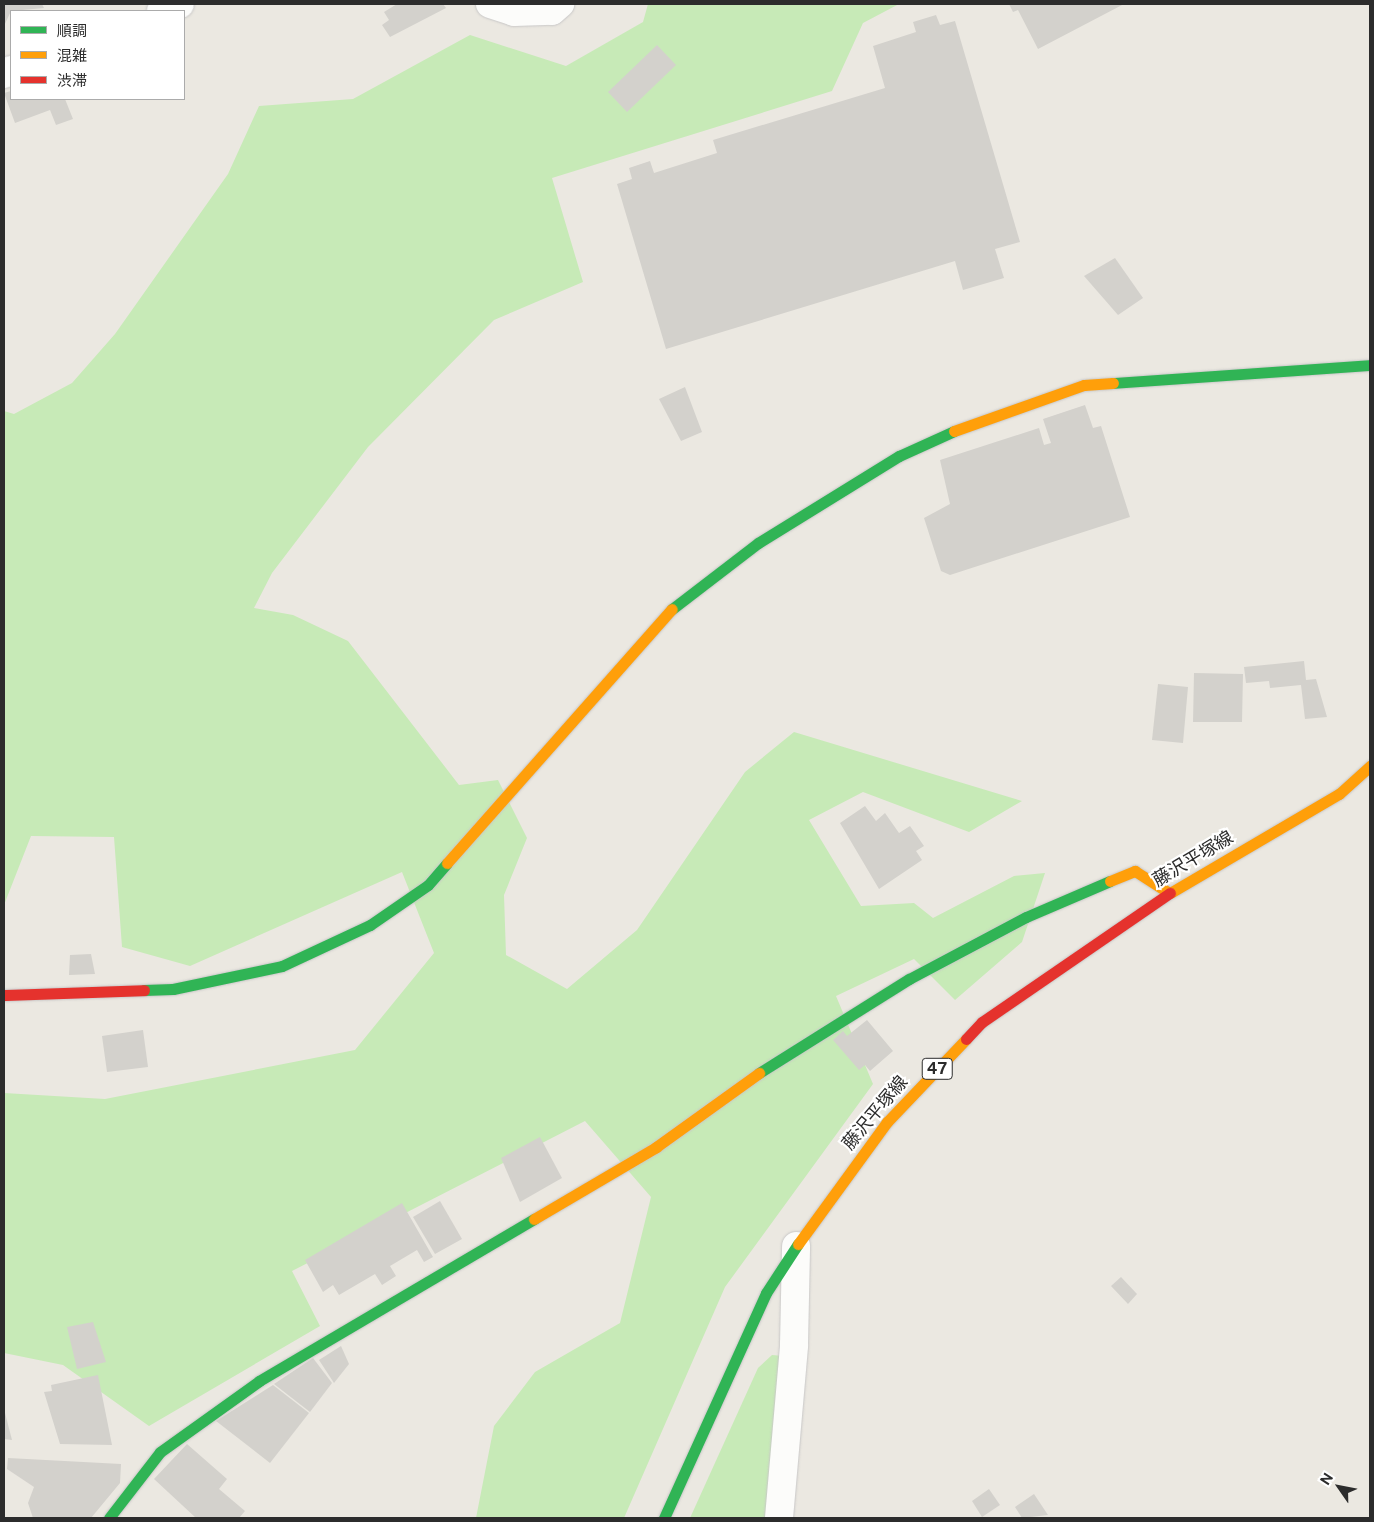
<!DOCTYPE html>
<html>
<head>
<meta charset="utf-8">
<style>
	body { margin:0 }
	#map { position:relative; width:1374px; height:1522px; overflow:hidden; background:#ebe8e1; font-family:"Public Sans","Noto Sans JP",sans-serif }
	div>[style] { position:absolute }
	.green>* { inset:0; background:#c7eab7 }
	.building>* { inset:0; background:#d3d1cc }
	.roads { filter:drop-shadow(0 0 1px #c8c7c7) drop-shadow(0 0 1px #c8c7c7) }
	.street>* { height:28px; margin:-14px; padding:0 14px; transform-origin:14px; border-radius:14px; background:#fcfcfa }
	.fast>* { height:11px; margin:-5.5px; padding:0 5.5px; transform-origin:5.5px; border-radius:5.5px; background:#30b455 }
	.slow>* { height:11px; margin:-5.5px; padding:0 5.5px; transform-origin:5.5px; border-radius:5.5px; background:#ff9f0a }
	.jam>* { height:11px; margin:-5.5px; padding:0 5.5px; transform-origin:5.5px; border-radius:5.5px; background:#e5322d }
	span { translate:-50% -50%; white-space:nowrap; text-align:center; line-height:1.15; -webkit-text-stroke:4.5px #fff; paint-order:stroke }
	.shield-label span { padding:1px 4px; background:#fff; border:1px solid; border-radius:4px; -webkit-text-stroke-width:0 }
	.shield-label { font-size:16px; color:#2c2c2c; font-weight:700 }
	.street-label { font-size:18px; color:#2c2c2c }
	.frame { position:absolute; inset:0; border:5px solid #2c2c2c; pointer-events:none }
	.legend { position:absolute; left:10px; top:10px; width:175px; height:90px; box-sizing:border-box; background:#fff; border:1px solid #ababab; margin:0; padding:6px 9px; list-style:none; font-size:15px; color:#2c2c2c }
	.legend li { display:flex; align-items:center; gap:10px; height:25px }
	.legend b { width:25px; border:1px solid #ababab }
	.north { position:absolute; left:1314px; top:1462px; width:50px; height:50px; -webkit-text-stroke:4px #fff; paint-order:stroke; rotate:303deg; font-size:14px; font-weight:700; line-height:20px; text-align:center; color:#2c2c2c }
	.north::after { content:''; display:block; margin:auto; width:18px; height:22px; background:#2c2c2c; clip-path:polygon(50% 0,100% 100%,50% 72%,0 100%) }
</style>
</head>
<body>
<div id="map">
	<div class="green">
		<i style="clip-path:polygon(648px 4px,899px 4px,863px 23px,832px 91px,552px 178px,583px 282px,494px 320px,368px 447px,272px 573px,254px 608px,293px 615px,348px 641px,459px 785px,498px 780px,527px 838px,504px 895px,506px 955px,567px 989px,637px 930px,745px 772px,794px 732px,1022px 801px,969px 832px,863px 792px,809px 820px,861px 906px,914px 903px,933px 918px,1014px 876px,1045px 873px,1022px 942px,955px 1000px,914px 959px,836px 996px,873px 1084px,725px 1287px,624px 1518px,476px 1518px,494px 1426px,535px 1372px,620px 1323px,651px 1197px,585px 1121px,292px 1271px,320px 1326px,149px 1426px,63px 1365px,4px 1353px,4px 1093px,105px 1099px,355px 1050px,434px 953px,402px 872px,190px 966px,122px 947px,114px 837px,31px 836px,4px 905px,4px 411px,14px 414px,72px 383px,115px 334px,228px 174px,259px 106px,353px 99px,470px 35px,566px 66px,643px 22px)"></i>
		<i style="clip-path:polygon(772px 1355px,784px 1356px,771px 1518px,690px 1518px,758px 1368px)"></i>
	</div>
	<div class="building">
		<i style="clip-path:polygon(4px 4px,42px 4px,44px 8px,11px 11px,4px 26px)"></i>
		<i style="clip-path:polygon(397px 4px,443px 4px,446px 8px,390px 37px,382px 25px,389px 20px,384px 12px)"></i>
		<i style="clip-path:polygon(1009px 4px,1124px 4px,1038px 49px,1018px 10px,1013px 12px)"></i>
		<i style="clip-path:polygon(936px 15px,940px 25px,955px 21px,1020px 242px,995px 249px,1004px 278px,963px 290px,955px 261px,666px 349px,617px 184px,632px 179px,629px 168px,650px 161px,654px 173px,717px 153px,713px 140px,885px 88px,873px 46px,916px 32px,913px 22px)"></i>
		<i style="clip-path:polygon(657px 45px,676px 65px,627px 112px,608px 92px)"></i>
		<i style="clip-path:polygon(11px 91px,11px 99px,65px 99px,73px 119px,56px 125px,50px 110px,15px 123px,4px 93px)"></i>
		<i style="clip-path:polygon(1115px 258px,1143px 298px,1118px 315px,1084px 276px)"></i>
		<i style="clip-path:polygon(685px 387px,702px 432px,681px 441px,659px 399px)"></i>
		<i style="clip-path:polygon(1085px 405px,1093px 428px,1101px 426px,1130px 517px,950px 575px,941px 571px,924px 518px,950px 504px,940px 460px,1039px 428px,1044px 445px,1051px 443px,1043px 419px)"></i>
		<i style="clip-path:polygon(1304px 661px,1306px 680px,1316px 679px,1327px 717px,1305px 719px,1301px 685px,1270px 688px,1269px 681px,1246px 683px,1244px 667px)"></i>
		<i style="clip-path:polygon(1194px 673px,1243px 674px,1242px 722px,1193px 722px)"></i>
		<i style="clip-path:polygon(1158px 684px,1188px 687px,1183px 743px,1152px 740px)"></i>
		<i style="clip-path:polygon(865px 806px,876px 821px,885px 813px,899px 833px,910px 826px,924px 846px,916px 851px,922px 860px,879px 889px,840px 823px)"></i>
		<i style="clip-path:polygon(91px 954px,95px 974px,69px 975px,70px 955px)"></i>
		<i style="clip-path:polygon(867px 1020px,893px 1051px,870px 1071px,865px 1065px,859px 1070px,833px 1040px,843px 1031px,847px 1036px)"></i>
		<i style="clip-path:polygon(143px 1030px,148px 1067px,107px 1072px,102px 1036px)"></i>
		<i style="clip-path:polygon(540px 1137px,562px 1178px,520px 1202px,501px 1158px)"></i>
		<i style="clip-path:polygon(440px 1201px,462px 1239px,435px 1254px,413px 1217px)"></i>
		<i style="clip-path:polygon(402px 1203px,433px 1257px,424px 1262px,417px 1250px,390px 1266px,396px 1276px,382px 1285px,375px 1274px,339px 1295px,333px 1285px,323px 1292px,305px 1260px)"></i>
		<i style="clip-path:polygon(1121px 1277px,1137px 1294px,1128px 1304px,1111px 1286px)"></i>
		<i style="clip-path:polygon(93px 1322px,106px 1362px,77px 1369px,67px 1327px)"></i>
		<i style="clip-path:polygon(341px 1346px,349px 1364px,334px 1383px,319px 1360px)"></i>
		<i style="clip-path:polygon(313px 1358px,332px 1383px,310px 1412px,274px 1384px)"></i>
		<i style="clip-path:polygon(98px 1375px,112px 1445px,60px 1444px,44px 1392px,52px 1391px,51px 1385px)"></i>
		<i style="clip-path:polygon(273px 1385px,309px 1413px,270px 1463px,216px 1421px)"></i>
		<i style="clip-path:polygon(4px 1409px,12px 1440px,4px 1439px)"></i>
		<i style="clip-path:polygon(187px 1444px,227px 1479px,219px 1489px,245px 1511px,239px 1518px,196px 1518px,154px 1479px)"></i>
		<i style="clip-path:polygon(8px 1458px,121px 1464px,120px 1483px,91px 1518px,33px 1518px,28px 1503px,34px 1487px,7px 1469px)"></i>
		<i style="clip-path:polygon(989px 1489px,1000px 1505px,982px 1517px,972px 1501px)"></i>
		<i style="clip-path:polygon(1034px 1494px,1048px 1515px,1022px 1518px,1015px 1507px)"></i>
	</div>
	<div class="roads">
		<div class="street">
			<i style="left:490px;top:4px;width:25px;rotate:18deg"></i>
			<i style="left:514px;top:12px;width:38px;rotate:-2deg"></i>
			<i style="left:552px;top:11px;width:11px;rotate:-41deg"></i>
			<i style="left:161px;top:11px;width:20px;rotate:-20deg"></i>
			<i style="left:4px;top:74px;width:8px;rotate:-30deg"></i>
			<i style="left:779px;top:1518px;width:174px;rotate:-85deg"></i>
			<i style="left:794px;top:1345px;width:99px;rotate:-88.8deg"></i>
		</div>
		<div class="fast">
			<i style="left:1113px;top:383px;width:258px;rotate:-4deg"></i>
			<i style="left:672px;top:609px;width:108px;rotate:-37.5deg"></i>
			<i style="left:758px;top:543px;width:166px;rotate:-31.7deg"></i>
			<i style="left:899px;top:456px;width:60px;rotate:-24.4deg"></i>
			<i style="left:144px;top:990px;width:29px;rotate:-2deg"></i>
			<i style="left:173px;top:989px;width:111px;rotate:-11.9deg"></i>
			<i style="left:282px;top:966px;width:97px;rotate:-25deg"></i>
			<i style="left:370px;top:925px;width:70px;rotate:-34.6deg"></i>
			<i style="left:428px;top:885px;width:29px;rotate:-49deg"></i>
			<i style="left:759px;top:1073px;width:177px;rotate:-32.1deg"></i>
			<i style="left:909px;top:979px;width:132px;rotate:-27.9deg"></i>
			<i style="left:1026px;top:917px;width:91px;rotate:-23.2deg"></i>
			<i style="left:109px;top:1518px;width:83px;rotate:-52.3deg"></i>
			<i style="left:160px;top:1452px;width:122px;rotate:-35.6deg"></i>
			<i style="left:259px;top:1381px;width:319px;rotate:-30.5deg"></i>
			<i style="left:664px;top:1518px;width:247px;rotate:-65.6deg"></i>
			<i style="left:766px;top:1293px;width:59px;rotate:-56.9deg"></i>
		</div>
		<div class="slow">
			<i style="left:954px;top:431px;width:138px;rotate:-19.5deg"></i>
			<i style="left:1084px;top:385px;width:29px;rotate:-4deg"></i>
			<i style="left:447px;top:863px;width:339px;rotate:-48.5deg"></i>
			<i style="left:1110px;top:881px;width:27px;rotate:-22deg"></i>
			<i style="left:1135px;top:871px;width:40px;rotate:32.9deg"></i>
			<i style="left:1170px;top:893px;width:196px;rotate:-30.4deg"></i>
			<i style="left:1339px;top:794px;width:42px;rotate:-42.1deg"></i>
			<i style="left:534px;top:1219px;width:142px;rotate:-30.5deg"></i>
			<i style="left:656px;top:1147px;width:127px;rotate:-35.7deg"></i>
			<i style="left:798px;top:1244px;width:151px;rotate:-53.9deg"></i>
			<i style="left:887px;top:1122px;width:115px;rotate:-46.4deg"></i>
		</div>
		<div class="jam">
			<i style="left:4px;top:995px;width:140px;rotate:-2deg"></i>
			<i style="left:966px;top:1039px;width:23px;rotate:-47deg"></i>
			<i style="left:982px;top:1022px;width:228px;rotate:-34.5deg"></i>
		</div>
	</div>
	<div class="shield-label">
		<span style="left:937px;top:1069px">47</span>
	</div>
	<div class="street-label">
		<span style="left:1193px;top:859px;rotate:-31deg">藤沢平塚線</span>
		<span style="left:875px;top:1113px;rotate:-50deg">藤沢平塚線</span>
	</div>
	<div class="frame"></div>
	<ul class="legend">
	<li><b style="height:6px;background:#30b455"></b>順調</li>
	<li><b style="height:6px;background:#ff9f0a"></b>混雑</li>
	<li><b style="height:6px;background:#e5322d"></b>渋滞</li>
	</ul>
	<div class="north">N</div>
</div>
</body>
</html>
